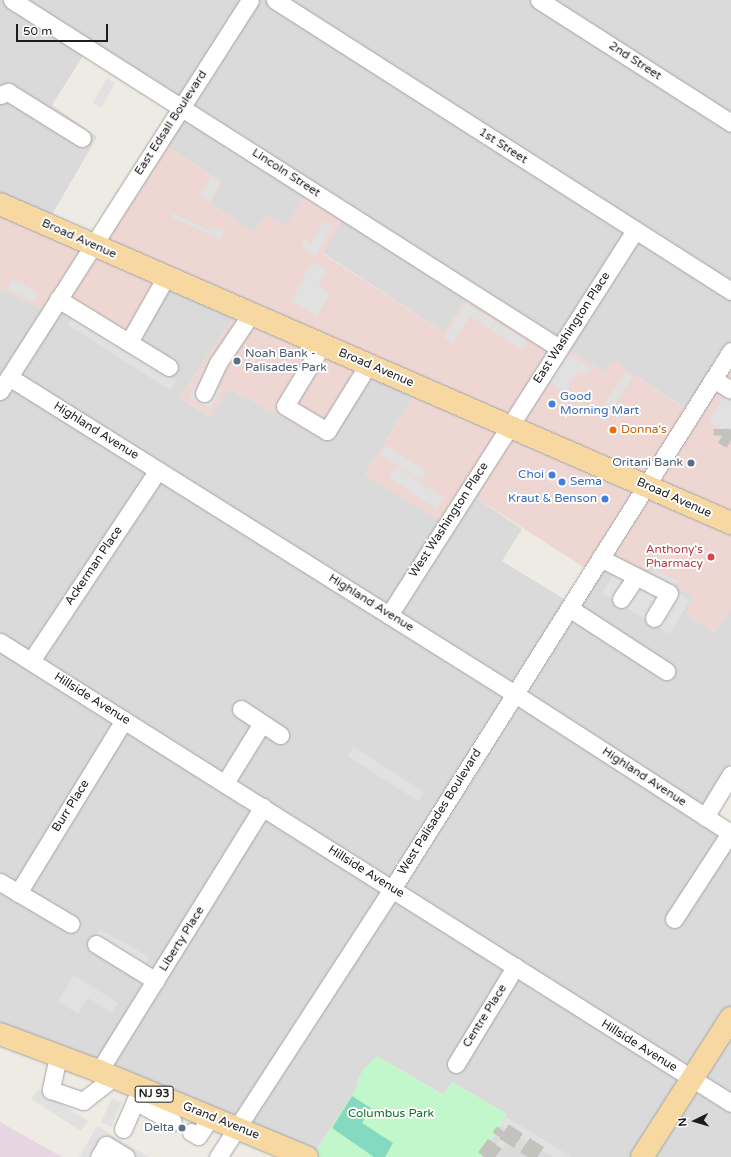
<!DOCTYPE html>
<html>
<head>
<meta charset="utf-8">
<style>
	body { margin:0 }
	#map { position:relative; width:731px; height:1157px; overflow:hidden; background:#eeebe4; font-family:"Varela Round",sans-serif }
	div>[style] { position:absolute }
	.residential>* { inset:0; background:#dbdada }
	.commercial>* { inset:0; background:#eed7d3 }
	.industrial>* { inset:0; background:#e7d6e2 }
	.park>* { inset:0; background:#c2f6cb }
	.pitch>* { inset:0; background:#85d9c0 }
	.parking>* { inset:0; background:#e1e1e1 }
	.minor-tunnel>* { height:17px; margin-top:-8.5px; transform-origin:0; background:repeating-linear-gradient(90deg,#c4c2bc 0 17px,transparent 0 25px) }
	.roads { filter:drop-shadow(0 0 1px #a4a4a4) drop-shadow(0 0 1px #a4a4a4) }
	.minor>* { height:17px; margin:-8.5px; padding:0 8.5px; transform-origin:8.5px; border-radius:8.5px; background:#fff }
	.major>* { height:22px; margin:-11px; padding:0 11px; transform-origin:11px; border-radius:11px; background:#f7d8a0 }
	.dots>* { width:11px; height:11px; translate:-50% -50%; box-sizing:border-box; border:2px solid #fff; border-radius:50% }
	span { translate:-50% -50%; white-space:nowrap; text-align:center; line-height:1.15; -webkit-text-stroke:4px #fff; paint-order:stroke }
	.shield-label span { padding:1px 3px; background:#fff; border:1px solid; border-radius:3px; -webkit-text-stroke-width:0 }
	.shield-label { font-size:11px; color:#1d1d1d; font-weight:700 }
	.street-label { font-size:12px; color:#1d1d1d }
	.service-label { font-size:12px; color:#4e5e75 }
	.left { translate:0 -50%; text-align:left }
	.right { translate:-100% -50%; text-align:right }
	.shop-label { font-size:12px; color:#366cbe }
	.food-label { font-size:12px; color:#c56008 }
	.health-label { font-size:12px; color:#be3a42 }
	.park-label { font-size:12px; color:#117522 }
	.north { position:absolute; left:675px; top:1101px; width:40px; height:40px; -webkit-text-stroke:3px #fff; paint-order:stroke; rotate:265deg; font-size:11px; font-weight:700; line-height:16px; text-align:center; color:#1d1d1d }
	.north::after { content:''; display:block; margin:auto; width:14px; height:18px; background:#1d1d1d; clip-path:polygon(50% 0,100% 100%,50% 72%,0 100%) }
	.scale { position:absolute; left:16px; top:24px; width:92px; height:18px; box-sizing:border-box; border:2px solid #1d1d1d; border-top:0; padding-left:5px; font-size:12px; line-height:14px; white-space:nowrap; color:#1d1d1d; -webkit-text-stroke:3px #fff; paint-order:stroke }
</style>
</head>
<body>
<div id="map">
	<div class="residential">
		<i style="clip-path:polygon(0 0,731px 0,731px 363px,692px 413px,613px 361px,605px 372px,471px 292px,444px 332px,323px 253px,310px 189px,286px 227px,266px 215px,254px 233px,210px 203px,222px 182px,159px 141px,181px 106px,88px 48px,52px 105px,97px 137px,46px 225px,0 204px)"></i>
		<i style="clip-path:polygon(166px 277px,239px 309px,180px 397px,210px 417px,228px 388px,325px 440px,369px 365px,419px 387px,365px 475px,467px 492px,522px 529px,502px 561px,571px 603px,600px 558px,654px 570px,680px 582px,677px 588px,694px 597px,686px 613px,714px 633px,731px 607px,731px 762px,700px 814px,731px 833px,731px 1157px,481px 1157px,507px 1114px,452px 1082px,444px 1095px,377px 1056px,312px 1157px,0 1034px,0 288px,49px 312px)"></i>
	</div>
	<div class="commercial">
		<i style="clip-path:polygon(159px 141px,222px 182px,210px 203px,254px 232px,266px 215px,286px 226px,310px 189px,347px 212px,323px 254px,444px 332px,471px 292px,605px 372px,612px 360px,691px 413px,731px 363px,731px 607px,714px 633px,686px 613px,694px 597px,677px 588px,680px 582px,654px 570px,600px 558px,591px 572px,467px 492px,446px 525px,365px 475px,419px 387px,369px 366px,325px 441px,229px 388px,211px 417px,180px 397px,239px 309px,166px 277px,129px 342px,58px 299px,49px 312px,0 288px,0 204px,92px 245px)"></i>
	</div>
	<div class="industrial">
		<i style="clip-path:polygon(0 1122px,62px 1157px,0 1157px)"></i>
	</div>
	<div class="park">
		<i style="clip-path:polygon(377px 1056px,443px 1095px,452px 1082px,507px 1114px,481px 1157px,312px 1157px,359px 1084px,357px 1081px,364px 1068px)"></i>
	</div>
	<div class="pitch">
		<i style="clip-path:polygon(352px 1096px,371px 1108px,362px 1123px,393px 1143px,385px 1157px,374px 1157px,332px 1128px)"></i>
	</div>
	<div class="parking">
		<i style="clip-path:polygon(107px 78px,115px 83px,101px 108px,93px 103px)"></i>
		<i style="clip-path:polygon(211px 176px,220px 181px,210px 201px,200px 195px)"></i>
		<i style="clip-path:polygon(173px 213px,209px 230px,213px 227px,224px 232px,220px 240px,171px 217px)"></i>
		<i style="clip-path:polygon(324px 221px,333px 226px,316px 256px,301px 247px,305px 240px,311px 244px)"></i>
		<i style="clip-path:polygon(312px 262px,326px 270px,318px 286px,330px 293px,317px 316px,291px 301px)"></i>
		<i style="clip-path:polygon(13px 279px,38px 292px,33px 302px,8px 289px)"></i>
		<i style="clip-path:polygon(466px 303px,495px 321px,490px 329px,470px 316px,453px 344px,444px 338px)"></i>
		<i style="clip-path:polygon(74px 316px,176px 381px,170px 390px,68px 325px)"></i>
		<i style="clip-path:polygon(497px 322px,528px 342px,523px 350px,492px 331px)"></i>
		<i style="clip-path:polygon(568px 353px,590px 367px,586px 375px,578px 371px,565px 392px,550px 382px)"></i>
		<i style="clip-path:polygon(208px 363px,215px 366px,206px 382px,221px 390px,210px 409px,189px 397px)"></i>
		<i style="clip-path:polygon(625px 372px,632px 377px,611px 411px,604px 406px)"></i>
		<i style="clip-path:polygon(731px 385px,731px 435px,709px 421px)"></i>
		<i style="clip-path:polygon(386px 445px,427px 472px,421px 481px,380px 454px)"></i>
		<i style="clip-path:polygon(396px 467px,444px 498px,436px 509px,389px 477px)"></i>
		<i style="clip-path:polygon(655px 571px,679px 582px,672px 588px,690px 600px,670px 634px,602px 593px,614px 574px,639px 590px,644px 575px)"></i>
		<i style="clip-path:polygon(354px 747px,424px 792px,418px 801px,348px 756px)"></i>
		<i style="clip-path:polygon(100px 929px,149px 957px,143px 967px,94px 939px)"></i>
		<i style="clip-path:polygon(74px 975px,118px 1003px,112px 1013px,88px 998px,78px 1014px,58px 1001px)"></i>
		<i style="clip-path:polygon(38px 1089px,88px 1121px,81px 1131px,31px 1099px)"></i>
		<i style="clip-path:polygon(112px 1098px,122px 1102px,111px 1127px,101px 1122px)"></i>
		<i style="clip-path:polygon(506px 1117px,572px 1157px,553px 1157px,500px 1125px)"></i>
		<i style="clip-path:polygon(97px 1126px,149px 1157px,79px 1157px)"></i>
		<i style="clip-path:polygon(502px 1136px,508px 1140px,498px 1157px,490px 1157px)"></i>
	</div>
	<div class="minor-tunnel">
		<i style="left:722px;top:428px;width:7px;rotate:90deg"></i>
		<i style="left:722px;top:435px;width:10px;rotate:29deg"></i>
		<i style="left:485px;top:1157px;width:32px;rotate:-54deg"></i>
		<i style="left:504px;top:1131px;width:48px;rotate:33deg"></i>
	</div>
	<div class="roads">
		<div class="minor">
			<i style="left:12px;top:0;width:648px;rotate:32.46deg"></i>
			<i style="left:275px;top:0;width:541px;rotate:32.54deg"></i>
			<i style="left:539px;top:0;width:228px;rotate:32.6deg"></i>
			<i style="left:0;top:95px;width:9px;rotate:-21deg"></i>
			<i style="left:8px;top:92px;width:87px;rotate:31.9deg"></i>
			<i style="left:58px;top:299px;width:130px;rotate:31.5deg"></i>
			<i style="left:129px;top:342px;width:75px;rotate:-60.4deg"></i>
			<i style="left:322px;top:345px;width:71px;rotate:121.2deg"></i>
			<i style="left:285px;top:406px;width:49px;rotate:30.8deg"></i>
			<i style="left:327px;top:431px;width:78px;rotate:-58.2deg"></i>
			<i style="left:9px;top:377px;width:597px;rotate:32.07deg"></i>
			<i style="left:515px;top:694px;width:257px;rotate:32.8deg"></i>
			<i style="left:713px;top:379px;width:21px;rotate:31deg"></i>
			<i style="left:0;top:391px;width:464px;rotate:-57.4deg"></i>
			<i style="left:204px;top:393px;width:33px;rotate:-65deg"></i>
			<i style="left:218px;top:363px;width:59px;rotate:-56deg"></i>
			<i style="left:600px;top:558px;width:77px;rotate:26.9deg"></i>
			<i style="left:669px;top:593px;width:29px;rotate:121deg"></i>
			<i style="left:621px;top:599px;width:25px;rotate:-56deg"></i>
			<i style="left:569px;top:608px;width:116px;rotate:33deg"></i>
			<i style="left:389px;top:615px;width:457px;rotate:-57.4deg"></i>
			<i style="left:0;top:642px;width:864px;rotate:32.24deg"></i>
			<i style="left:31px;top:661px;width:229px;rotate:-56.4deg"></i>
			<i style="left:241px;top:709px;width:47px;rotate:33.7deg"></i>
			<i style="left:225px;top:783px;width:70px;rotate:-58.3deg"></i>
			<i style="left:705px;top:817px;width:50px;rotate:-58.8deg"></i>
			<i style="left:0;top:882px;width:82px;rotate:30.6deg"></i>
			<i style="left:18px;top:893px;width:203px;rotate:-58.5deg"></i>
			<i style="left:674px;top:919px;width:103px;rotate:-56.9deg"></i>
			<i style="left:96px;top:944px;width:70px;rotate:31.7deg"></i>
			<i style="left:58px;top:1056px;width:35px;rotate:102deg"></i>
			<i style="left:51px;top:1090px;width:34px;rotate:19deg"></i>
			<i style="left:83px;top:1101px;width:39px;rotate:-38deg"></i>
			<i style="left:456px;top:1064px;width:114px;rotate:-58.7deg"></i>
			<i style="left:99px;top:1071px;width:311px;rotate:-58.2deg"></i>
			<i style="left:135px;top:1101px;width:43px;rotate:28.9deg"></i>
			<i style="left:123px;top:1129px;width:45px;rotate:-66.3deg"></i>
			<i style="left:191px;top:1132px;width:8px;rotate:30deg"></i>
			<i style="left:198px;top:1136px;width:23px;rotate:-56deg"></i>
			<i style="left:99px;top:1157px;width:14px;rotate:-60deg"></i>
			<i style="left:106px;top:1145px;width:23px;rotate:31deg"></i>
			<i style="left:218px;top:1157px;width:320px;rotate:-57deg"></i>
			<i style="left:392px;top:889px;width:636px;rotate:-57.78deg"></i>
		</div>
		<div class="major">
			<i style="left:0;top:204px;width:798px;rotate:23.58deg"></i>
			<i style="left:0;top:1034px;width:106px;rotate:20.5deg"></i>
			<i style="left:99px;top:1071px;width:225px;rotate:22.5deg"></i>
			<i style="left:642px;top:1157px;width:165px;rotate:-57.4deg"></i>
		</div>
	</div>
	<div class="dots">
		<i style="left:237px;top:361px;background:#5c6f8a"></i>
		<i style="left:552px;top:404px;background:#3f7fe0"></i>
		<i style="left:613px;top:430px;background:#e8710a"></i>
		<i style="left:691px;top:463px;background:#5c6f8a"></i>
		<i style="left:552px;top:475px;background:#3f7fe0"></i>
		<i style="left:562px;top:482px;background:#3f7fe0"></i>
		<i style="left:605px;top:499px;background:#3f7fe0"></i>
		<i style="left:711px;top:557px;background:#e0444e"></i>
		<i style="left:182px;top:1128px;background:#5c6f8a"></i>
	</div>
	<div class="shield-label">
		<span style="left:154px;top:1094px">NJ 93</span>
	</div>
	<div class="street-label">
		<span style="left:635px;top:61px;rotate:33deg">2nd Street</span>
		<span style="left:171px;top:123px;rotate:-57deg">East Edsall Boulevard</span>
		<span style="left:503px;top:146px;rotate:33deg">1st Street</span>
		<span style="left:286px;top:173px;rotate:33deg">Lincoln Street</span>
		<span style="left:79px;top:239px;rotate:24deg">Broad Avenue</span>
		<span style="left:572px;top:328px;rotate:-57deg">East Washington Place</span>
		<span style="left:376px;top:368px;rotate:23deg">Broad Avenue</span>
		<span style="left:96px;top:431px;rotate:32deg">Highland Avenue</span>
		<span style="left:674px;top:498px;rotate:24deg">Broad Avenue</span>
		<span style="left:449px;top:520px;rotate:-57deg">West Washington Place</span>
		<span style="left:94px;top:566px;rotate:-56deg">Ackerman Place</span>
		<span style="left:371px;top:603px;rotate:32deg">Highland Avenue</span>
		<span style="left:92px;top:699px;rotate:32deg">Hillside Avenue</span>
		<span style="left:644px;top:777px;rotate:33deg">Highland Avenue</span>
		<span style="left:71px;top:806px;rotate:-58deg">Burr Place</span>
		<span style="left:440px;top:812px;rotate:-58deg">West Palisades Boulevard</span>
		<span style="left:366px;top:872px;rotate:32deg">Hillside Avenue</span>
		<span style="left:182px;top:939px;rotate:-58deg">Liberty Place</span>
		<span style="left:485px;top:1016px;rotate:-58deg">Centre Place</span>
		<span style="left:639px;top:1046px;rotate:32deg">Hillside Avenue</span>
		<span style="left:221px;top:1121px;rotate:22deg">Grand Avenue</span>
	</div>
	<div class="service-label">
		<span class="left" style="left:245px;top:361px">Noah Bank -<br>Palisades Park</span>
		<span class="right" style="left:683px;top:463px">Oritani Bank</span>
		<span class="right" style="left:174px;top:1128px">Delta</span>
	</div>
	<div class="shop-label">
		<span class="left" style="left:560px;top:404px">Good<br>Morning Mart</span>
		<span class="right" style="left:544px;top:475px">Choi</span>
		<span class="left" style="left:570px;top:482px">Sema</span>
		<span class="right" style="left:597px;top:499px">Kraut &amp; Benson</span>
	</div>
	<div class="food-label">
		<span class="left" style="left:621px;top:430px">Donna's</span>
	</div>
	<div class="health-label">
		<span class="right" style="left:703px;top:557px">Anthony's<br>Pharmacy</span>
	</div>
	<div class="park-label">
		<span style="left:391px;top:1114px">Columbus Park</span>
	</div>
	<div class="north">N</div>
	<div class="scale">50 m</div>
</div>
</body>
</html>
